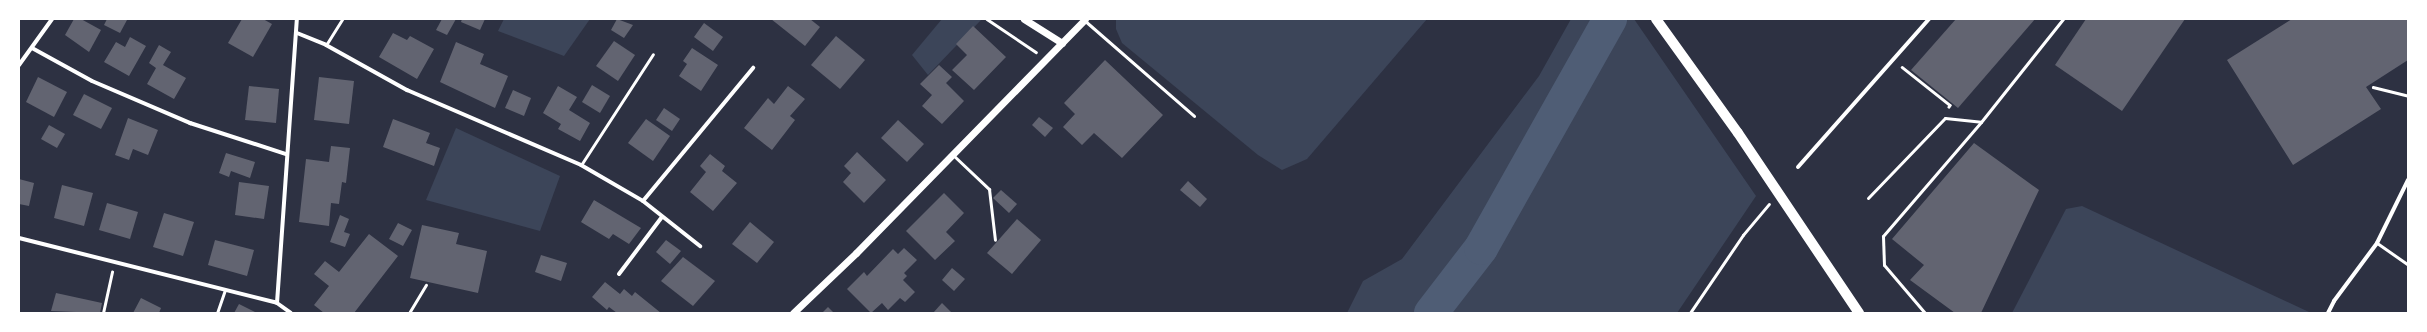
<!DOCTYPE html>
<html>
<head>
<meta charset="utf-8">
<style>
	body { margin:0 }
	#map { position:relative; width:2427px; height:332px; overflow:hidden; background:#2d3142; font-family:"DejaVu Sans",sans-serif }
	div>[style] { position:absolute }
	.green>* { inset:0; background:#3c4559 }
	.river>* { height:34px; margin:-17px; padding:0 17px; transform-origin:17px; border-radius:17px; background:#4f5d75 }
	.building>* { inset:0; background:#626471 }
	.path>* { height:2.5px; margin:-1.25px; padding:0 1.25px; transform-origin:1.25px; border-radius:1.25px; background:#fff }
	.service>* { height:3px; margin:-1.5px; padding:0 1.5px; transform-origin:1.5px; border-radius:1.5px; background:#fff }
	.minor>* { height:4px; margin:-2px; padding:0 2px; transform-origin:2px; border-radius:2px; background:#fff }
	.tertiary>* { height:7px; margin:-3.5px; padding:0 3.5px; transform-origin:3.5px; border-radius:3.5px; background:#fff }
	.primary>* { height:10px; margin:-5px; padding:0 5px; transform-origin:5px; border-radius:5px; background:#fff }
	span { translate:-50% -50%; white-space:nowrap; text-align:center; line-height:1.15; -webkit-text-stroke:3px #fff; paint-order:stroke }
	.frame { position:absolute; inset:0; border:20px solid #fff; pointer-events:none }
</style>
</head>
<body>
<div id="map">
	<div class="green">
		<i style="clip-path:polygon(504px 19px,590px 19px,564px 56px,498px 31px)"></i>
		<i style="clip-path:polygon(942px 19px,982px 19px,928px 75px,912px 55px)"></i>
		<i style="clip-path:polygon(1116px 19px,1427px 19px,1307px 159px,1282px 170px,1258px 155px,1122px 43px,1116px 29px)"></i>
		<i style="clip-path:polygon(1571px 19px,1634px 19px,1756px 196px,1677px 313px,1347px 313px,1363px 281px,1402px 259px,1539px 76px)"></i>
		<i style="clip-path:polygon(456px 128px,560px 176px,540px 231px,426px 200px)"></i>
		<i style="clip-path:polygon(2082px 206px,2309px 312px,2012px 313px,2066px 209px)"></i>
	</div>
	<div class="river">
		<i style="left:1431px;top:313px;width:82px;rotate:-52.4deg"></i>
		<i style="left:1481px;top:248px;width:263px;rotate:-60.6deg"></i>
	</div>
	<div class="building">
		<i style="clip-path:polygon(74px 19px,81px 19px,101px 30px,89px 52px,65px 35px)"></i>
		<i style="clip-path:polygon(107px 19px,124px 19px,127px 20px,120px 33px,104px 25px)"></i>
		<i style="clip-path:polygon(242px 19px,263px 19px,272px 24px,253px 57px,228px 43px)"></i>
		<i style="clip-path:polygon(442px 19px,456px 19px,447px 35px,436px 30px)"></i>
		<i style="clip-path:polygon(462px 19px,485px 19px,480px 30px,461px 22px)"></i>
		<i style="clip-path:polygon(617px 19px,633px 25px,624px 38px,611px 30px)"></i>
		<i style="clip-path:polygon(771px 19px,810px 19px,820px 27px,805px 46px)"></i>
		<i style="clip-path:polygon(1956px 19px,2035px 19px,1958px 108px,1911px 70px)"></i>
		<i style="clip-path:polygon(2086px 19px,2185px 19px,2122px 111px,2055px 65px)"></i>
		<i style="clip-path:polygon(2292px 19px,2408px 19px,2408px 60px,2366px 87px,2381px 109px,2293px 165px,2227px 60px)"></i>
		<i style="clip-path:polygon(704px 23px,723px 37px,713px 51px,694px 37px)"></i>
		<i style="clip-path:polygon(973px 26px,1006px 57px,974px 90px,952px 70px,967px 55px,956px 44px)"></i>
		<i style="clip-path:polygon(393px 33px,407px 40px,410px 36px,434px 49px,417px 79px,379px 57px)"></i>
		<i style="clip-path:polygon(836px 36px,865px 60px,840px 89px,811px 65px)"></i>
		<i style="clip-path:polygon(130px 37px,146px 46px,129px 76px,104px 62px,116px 42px,125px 47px)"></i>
		<i style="clip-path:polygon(614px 41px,635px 55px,618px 81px,596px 66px)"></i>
		<i style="clip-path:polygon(456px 42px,484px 54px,480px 64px,508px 76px,495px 108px,440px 82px)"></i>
		<i style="clip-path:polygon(159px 45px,171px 52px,163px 65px,186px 78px,174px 99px,147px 84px,156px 68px,149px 63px)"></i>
		<i style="clip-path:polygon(692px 48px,718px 65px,701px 91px,679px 76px,687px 64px,683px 61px)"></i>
		<i style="clip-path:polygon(1105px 60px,1163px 115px,1122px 158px,1094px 133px,1082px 145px,1063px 127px,1075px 114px,1064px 103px)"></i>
		<i style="clip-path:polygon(939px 65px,952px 77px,946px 83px,964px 101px,942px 124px,922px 106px,932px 95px,920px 84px)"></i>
		<i style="clip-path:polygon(38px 77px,67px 92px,54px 117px,26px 102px)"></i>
		<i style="clip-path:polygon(319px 77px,354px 81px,349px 124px,314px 120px)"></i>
		<i style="clip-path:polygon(592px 85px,610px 96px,600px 113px,582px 102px)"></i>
		<i style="clip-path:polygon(249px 86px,279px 89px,276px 123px,245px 120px)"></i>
		<i style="clip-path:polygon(558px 86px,577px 97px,569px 110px,590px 123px,580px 141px,558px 129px,561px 124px,543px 113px)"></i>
		<i style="clip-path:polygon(788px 86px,805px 99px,790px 116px,795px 120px,772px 150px,744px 128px,768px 98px,774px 104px)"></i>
		<i style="clip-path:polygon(513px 90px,531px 98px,524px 116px,505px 108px)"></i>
		<i style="clip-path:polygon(84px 94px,112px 108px,101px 129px,73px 115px)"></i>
		<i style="clip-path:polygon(664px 108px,680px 119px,672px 131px,656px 120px)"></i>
		<i style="clip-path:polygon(1039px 117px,1053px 128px,1045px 137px,1032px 125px)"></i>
		<i style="clip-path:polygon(128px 118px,158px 130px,148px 155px,133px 149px,129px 160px,115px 155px)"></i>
		<i style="clip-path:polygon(393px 119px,430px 133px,426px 143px,440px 148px,434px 166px,383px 147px)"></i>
		<i style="clip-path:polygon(646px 119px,670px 136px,653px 161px,628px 143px)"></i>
		<i style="clip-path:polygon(898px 120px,924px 144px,907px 162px,881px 138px)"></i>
		<i style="clip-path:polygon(49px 125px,65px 134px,57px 148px,41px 139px)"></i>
		<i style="clip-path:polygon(1974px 143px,2039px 190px,1981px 313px,1955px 313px,1910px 280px,1924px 265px,1892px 239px)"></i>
		<i style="clip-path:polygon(331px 146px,350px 148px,346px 183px,342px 182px,339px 204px,331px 203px,329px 226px,299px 222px,306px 159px,329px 162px)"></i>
		<i style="clip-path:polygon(857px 152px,886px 180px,864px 203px,843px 182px,851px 173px,844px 166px)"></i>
		<i style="clip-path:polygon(226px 153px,255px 162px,250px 178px,231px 171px,229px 177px,219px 173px)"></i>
		<i style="clip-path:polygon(710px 154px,725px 166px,722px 171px,737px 183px,713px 211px,690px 192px,706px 172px,700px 166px)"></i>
		<i style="clip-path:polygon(19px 179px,34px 183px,29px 206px,19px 204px)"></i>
		<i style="clip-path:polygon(1188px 181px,1207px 199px,1200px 207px,1180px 190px)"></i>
		<i style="clip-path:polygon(239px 182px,269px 186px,264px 219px,235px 215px)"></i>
		<i style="clip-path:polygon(62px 185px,93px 193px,84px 226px,54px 218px)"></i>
		<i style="clip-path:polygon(1001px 190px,1017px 204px,1009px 213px,993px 198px)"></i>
		<i style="clip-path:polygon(944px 193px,964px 213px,946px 232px,955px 241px,935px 260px,906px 231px)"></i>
		<i style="clip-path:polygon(594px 200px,641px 228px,629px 244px,613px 234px,609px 239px,581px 222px)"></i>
		<i style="clip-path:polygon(107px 203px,138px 212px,130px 239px,99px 230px)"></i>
		<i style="clip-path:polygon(164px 213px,194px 222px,183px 256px,153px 247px)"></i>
		<i style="clip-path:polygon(340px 215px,349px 219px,344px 232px,350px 234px,345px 247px,330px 242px)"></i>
		<i style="clip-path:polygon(1017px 219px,1041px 240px,1012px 274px,987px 253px)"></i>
		<i style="clip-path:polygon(750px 222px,774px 242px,757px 263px,732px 244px)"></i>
		<i style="clip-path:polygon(398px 223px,412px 230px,403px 246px,389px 239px)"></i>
		<i style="clip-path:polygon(422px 225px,459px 233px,456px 244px,487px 251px,478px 293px,410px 278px)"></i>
		<i style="clip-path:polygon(369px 234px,398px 256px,354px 313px,324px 313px,314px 305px,329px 286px,314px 274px,325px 261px,339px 272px)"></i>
		<i style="clip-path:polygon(215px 240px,254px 250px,247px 276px,208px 265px)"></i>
		<i style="clip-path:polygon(666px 240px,681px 251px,670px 264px,656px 252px)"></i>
		<i style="clip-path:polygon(904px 248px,917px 260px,904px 273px,907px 276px,903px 280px,915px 292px,905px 302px,900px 298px,888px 310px,882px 303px,871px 313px,847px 289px,864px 272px,867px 276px,893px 249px,898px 254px)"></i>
		<i style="clip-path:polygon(541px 255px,567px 263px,561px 281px,535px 272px)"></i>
		<i style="clip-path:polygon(683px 257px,715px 281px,693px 306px,661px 281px)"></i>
		<i style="clip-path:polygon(952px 268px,965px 279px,954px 291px,942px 280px)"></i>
		<i style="clip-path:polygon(605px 282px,620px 294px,624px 289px,632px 296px,635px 292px,661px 313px,617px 313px,609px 307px,607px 310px,592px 297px)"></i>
		<i style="clip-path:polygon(56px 293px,102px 303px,100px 313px,51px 311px)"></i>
		<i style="clip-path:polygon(141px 298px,161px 308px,159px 313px,133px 313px)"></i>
		<i style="clip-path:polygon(942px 303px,952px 313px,933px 313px)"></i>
		<i style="clip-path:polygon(239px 304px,257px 313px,234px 313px)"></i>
		<i style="clip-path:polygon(828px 307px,834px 313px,822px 313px)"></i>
	</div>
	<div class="path">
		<i style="left:987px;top:19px;width:59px;rotate:34deg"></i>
		<i style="left:1902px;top:67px;width:61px;rotate:38.4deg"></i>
		<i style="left:1950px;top:105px;width:2px;rotate:117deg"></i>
		<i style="left:2373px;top:87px;width:36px;rotate:14deg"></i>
		<i style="left:103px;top:313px;width:42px;rotate:-77.6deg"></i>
		<i style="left:1690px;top:313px;width:94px;rotate:-55.8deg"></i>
		<i style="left:1743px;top:235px;width:40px;rotate:-50deg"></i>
	</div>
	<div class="service">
		<i style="left:1084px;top:20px;width:146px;rotate:41.1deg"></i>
		<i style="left:326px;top:45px;width:31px;rotate:-58deg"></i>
		<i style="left:953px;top:155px;width:50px;rotate:43.4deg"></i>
		<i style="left:989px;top:189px;width:51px;rotate:83.3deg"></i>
		<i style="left:581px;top:165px;width:132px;rotate:-57deg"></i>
		<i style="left:1868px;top:198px;width:111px;rotate:-46.1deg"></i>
		<i style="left:1945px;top:118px;width:36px;rotate:6deg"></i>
		<i style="left:1981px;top:122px;width:132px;rotate:-51.5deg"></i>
		<i style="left:2377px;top:243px;width:38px;rotate:35deg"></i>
		<i style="left:217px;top:313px;width:24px;rotate:-71deg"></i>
		<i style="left:409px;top:313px;width:33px;rotate:-59deg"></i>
		<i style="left:1925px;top:313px;width:63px;rotate:-130.5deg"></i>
		<i style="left:1884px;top:265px;width:29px;rotate:-92deg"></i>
		<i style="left:1883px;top:236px;width:150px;rotate:-49.3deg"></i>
	</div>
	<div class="minor">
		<i style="left:297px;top:33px;width:31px;rotate:22deg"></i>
		<i style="left:326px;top:45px;width:93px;rotate:29.1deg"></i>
		<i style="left:407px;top:90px;width:189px;rotate:23.3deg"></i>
		<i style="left:581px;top:165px;width:72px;rotate:30.1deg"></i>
		<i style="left:643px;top:201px;width:73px;rotate:38.3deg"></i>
		<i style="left:32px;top:48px;width:68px;rotate:28.8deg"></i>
		<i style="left:92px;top:81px;width:107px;rotate:23.2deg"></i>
		<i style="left:190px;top:123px;width:101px;rotate:17.9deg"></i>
		<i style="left:19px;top:65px;width:57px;rotate:-54.3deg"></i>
		<i style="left:1798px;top:167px;width:198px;rotate:-48.5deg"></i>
		<i style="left:643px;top:201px;width:173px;rotate:-50.4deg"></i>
		<i style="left:19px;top:238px;width:266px;rotate:14.1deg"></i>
		<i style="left:277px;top:303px;width:17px;rotate:36deg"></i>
		<i style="left:619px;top:274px;width:71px;rotate:-53deg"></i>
		<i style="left:277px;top:303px;width:285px;rotate:-86deg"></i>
		<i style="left:2328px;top:313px;width:13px;rotate:-63deg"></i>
		<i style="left:2334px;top:301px;width:72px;rotate:-53.4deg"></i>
		<i style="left:2377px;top:243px;width:70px;rotate:-63.8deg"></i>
	</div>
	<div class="tertiary">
		<i style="left:1024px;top:19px;width:45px;rotate:32.3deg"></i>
		<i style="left:793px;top:313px;width:87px;rotate:-43.6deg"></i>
		<i style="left:856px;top:253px;width:327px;rotate:-45.6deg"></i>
	</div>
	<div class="primary">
		<i style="left:1656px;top:19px;width:140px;rotate:54.3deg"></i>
		<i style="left:1738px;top:133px;width:217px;rotate:56.1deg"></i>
	</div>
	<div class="frame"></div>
</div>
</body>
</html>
